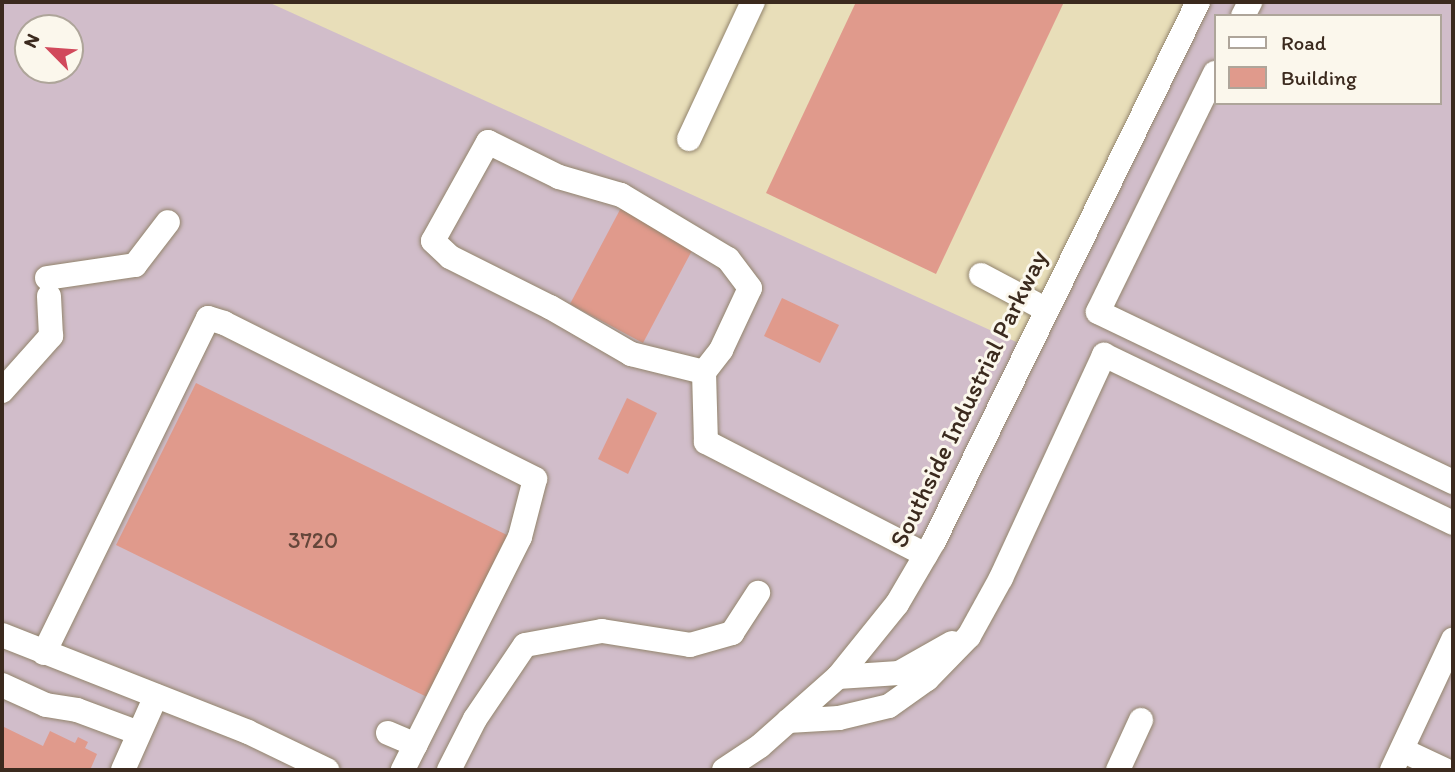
<!DOCTYPE html>
<html>
<head>
<meta charset="utf-8">
<style>
	body { margin:0 }
	#map { position:relative; width:1455px; height:772px; overflow:hidden; background:#e8deb9; font-family:Itim,sans-serif }
	div>[style] { position:absolute }
	.industrial>* { inset:0; background:#d1bdca }
	.building>* { inset:0; background:#e09a8c }
	.roads { filter:drop-shadow(0 0 2px #92846c) drop-shadow(0 0 2px #92846c) }
	.minor>* { height:24px; margin:-12px; padding:0 12px; transform-origin:12px; border-radius:12px; background:#fff }
	span { translate:-50% -50%; white-space:nowrap; text-align:center; line-height:1.15; -webkit-text-stroke:6px #fbf7ec; paint-order:stroke }
	.number-label { font-size:23px; color:#64463a }
	.number-label span { -webkit-text-stroke-width:0 }
	.street-label { font-size:26px; color:#3b2a1e }
	.frame { position:absolute; inset:0; border:4px solid #3b2a1e; pointer-events:none }
	.legend { position:absolute; left:1214px; top:14px; width:228px; height:91px; box-sizing:border-box; background:#fbf7ec; border:2px solid #aea59a; margin:0; padding:9px 12px; list-style:none; font-size:21px; color:#3b2a1e }
	.legend li { display:flex; align-items:center; gap:14px; height:35px }
	.legend b { width:35px; border:2px solid #aea59a }
	.north { position:absolute; left:14px; top:14px; width:70px; height:70px; box-sizing:border-box; background:#fbf7ec; border:2px solid #aea59a; border-radius:50%; rotate:295deg; font-size:19px; font-weight:700; line-height:28px; text-align:center; color:#3b2a1e }
	.north::after { content:''; display:block; margin:auto; width:24px; height:32px; background:#d1495b; clip-path:polygon(50% 0,100% 100%,50% 72%,0 100%) }
</style>
</head>
<body>
<div id="map">
	<div class="industrial">
		<i style="clip-path:polygon(evenodd,2px 2px,268px 2px,1025px 346px,1186px 2px,1453px 2px,1453px 770px,2px 770px,2px 2px,1215px 16px,1439px 16px,1439px 103px,1215px 103px,1215px 16px,2px 2px,28px 28px,70px 28px,70px 70px,28px 70px,28px 28px)"></i>
	</div>
	<div class="building">
		<i style="clip-path:polygon(856px 2px,1064px 2px,936px 274px,766px 193px)"></i>
		<i style="clip-path:polygon(623px 204px,696px 243px,643px 343px,570px 304px)"></i>
		<i style="clip-path:polygon(782px 298px,839px 325px,820px 363px,764px 336px)"></i>
		<i style="clip-path:polygon(196px 383px,509px 536px,429px 698px,116px 545px)"></i>
		<i style="clip-path:polygon(627px 398px,657px 413px,628px 474px,598px 459px)"></i>
		<i style="clip-path:polygon(2px 726px,43px 746px,50px 731px,75px 743px,78px 737px,88px 742px,85px 748px,97px 754px,91px 768px,96px 770px,2px 770px)"></i>
	</div>
	<div class="roads">
		<div class="minor">
			<i style="left:1243px;top:16px;width:16px;rotate:-63deg"></i>
			<i style="left:1215px;top:73px;width:266px;rotate:116.1deg"></i>
			<i style="left:1098px;top:312px;width:394px;rotate:25.6deg"></i>
			<i style="left:689px;top:139px;width:151px;rotate:-65deg"></i>
			<i style="left:981px;top:275px;width:72px;rotate:28deg"></i>
			<i style="left:47px;top:278px;width:89px;rotate:-8.4deg"></i>
			<i style="left:135px;top:265px;width:54px;rotate:-52.5deg"></i>
			<i style="left:704px;top:372px;width:28px;rotate:-52deg"></i>
			<i style="left:721px;top:350px;width:68px;rotate:-64.9deg"></i>
			<i style="left:750px;top:288px;width:36px;rotate:-127deg"></i>
			<i style="left:728px;top:259px;width:125px;rotate:-149.1deg"></i>
			<i style="left:621px;top:195px;width:65px;rotate:-163.8deg"></i>
			<i style="left:559px;top:177px;width:79px;rotate:-153.8deg"></i>
			<i style="left:488px;top:142px;width:113px;rotate:119.1deg"></i>
			<i style="left:433px;top:241px;width:23px;rotate:43deg"></i>
			<i style="left:450px;top:257px;width:112px;rotate:26.6deg"></i>
			<i style="left:550px;top:307px;width:94px;rotate:30.1deg"></i>
			<i style="left:631px;top:354px;width:75px;rotate:13.9deg"></i>
			<i style="left:704px;top:372px;width:70px;rotate:88.4deg"></i>
			<i style="left:706px;top:442px;width:247px;rotate:27.2deg"></i>
			<i style="left:2px;top:391px;width:74px;rotate:-48.3deg"></i>
			<i style="left:51px;top:336px;width:40px;rotate:-92.9deg"></i>
			<i style="left:2px;top:635px;width:264px;rotate:21.5deg"></i>
			<i style="left:248px;top:732px;width:88px;rotate:25.7deg"></i>
			<i style="left:44px;top:653px;width:373px;rotate:-63.9deg"></i>
			<i style="left:208px;top:318px;width:17px;rotate:17deg"></i>
			<i style="left:224px;top:323px;width:348px;rotate:26.6deg"></i>
			<i style="left:535px;top:479px;width:60px;rotate:104.5deg"></i>
			<i style="left:520px;top:537px;width:261px;rotate:116.7deg"></i>
			<i style="left:838px;top:677px;width:61px;rotate:-3.8deg"></i>
			<i style="left:899px;top:673px;width:61px;rotate:-29.5deg"></i>
			<i style="left:2px;top:685px;width:48px;rotate:24.4deg"></i>
			<i style="left:46px;top:705px;width:31px;rotate:9deg"></i>
			<i style="left:77px;top:710px;width:66px;rotate:20.4deg"></i>
			<i style="left:788px;top:721px;width:51px;rotate:-3.4deg"></i>
			<i style="left:839px;top:718px;width:51px;rotate:-13.5deg"></i>
			<i style="left:889px;top:706px;width:47px;rotate:-35.4deg"></i>
			<i style="left:927px;top:679px;width:60px;rotate:-45.7deg"></i>
			<i style="left:969px;top:636px;width:66px;rotate:-61.1deg"></i>
			<i style="left:1001px;top:578px;width:246px;rotate:-65.2deg"></i>
			<i style="left:1104px;top:355px;width:387px;rotate:25.7deg"></i>
			<i style="left:388px;top:733px;width:30px;rotate:23deg"></i>
			<i style="left:1402px;top:750px;width:47px;rotate:24.9deg"></i>
			<i style="left:123px;top:770px;width:81px;rotate:-66deg"></i>
			<i style="left:449px;top:770px;width:57px;rotate:-63deg"></i>
			<i style="left:475px;top:719px;width:89px;rotate:-56deg"></i>
			<i style="left:525px;top:645px;width:78px;rotate:-10.3deg"></i>
			<i style="left:602px;top:631px;width:89px;rotate:9deg"></i>
			<i style="left:690px;top:645px;width:44px;rotate:-15.9deg"></i>
			<i style="left:732px;top:633px;width:48px;rotate:-57deg"></i>
			<i style="left:724px;top:770px;width:43px;rotate:-33.7deg"></i>
			<i style="left:760px;top:746px;width:104px;rotate:-41.5deg"></i>
			<i style="left:838px;top:677px;width:94px;rotate:-51.1deg"></i>
			<i style="left:897px;top:604px;width:73px;rotate:-59.6deg"></i>
			<i style="left:934px;top:541px;width:600px;rotate:-63.9deg"></i>
			<i style="left:1118px;top:770px;width:55px;rotate:-65.3deg"></i>
			<i style="left:1392px;top:770px;width:144px;rotate:-64.9deg"></i>
		</div>
	</div>
	<div class="number-label">
		<span style="left:313px;top:540px">3720</span>
	</div>
	<div class="street-label">
		<span style="left:969px;top:399px;rotate:-64deg">Southside Industrial Parkway</span>
	</div>
	<div class="frame"></div>
	<ul class="legend">
	<li><b style="height:9px;background:#fff"></b>Road</li>
	<li><b style="height:19px;background:#e09a8c"></b>Building</li>
	</ul>
	<div class="north">N</div>
</div>
</body>
</html>
